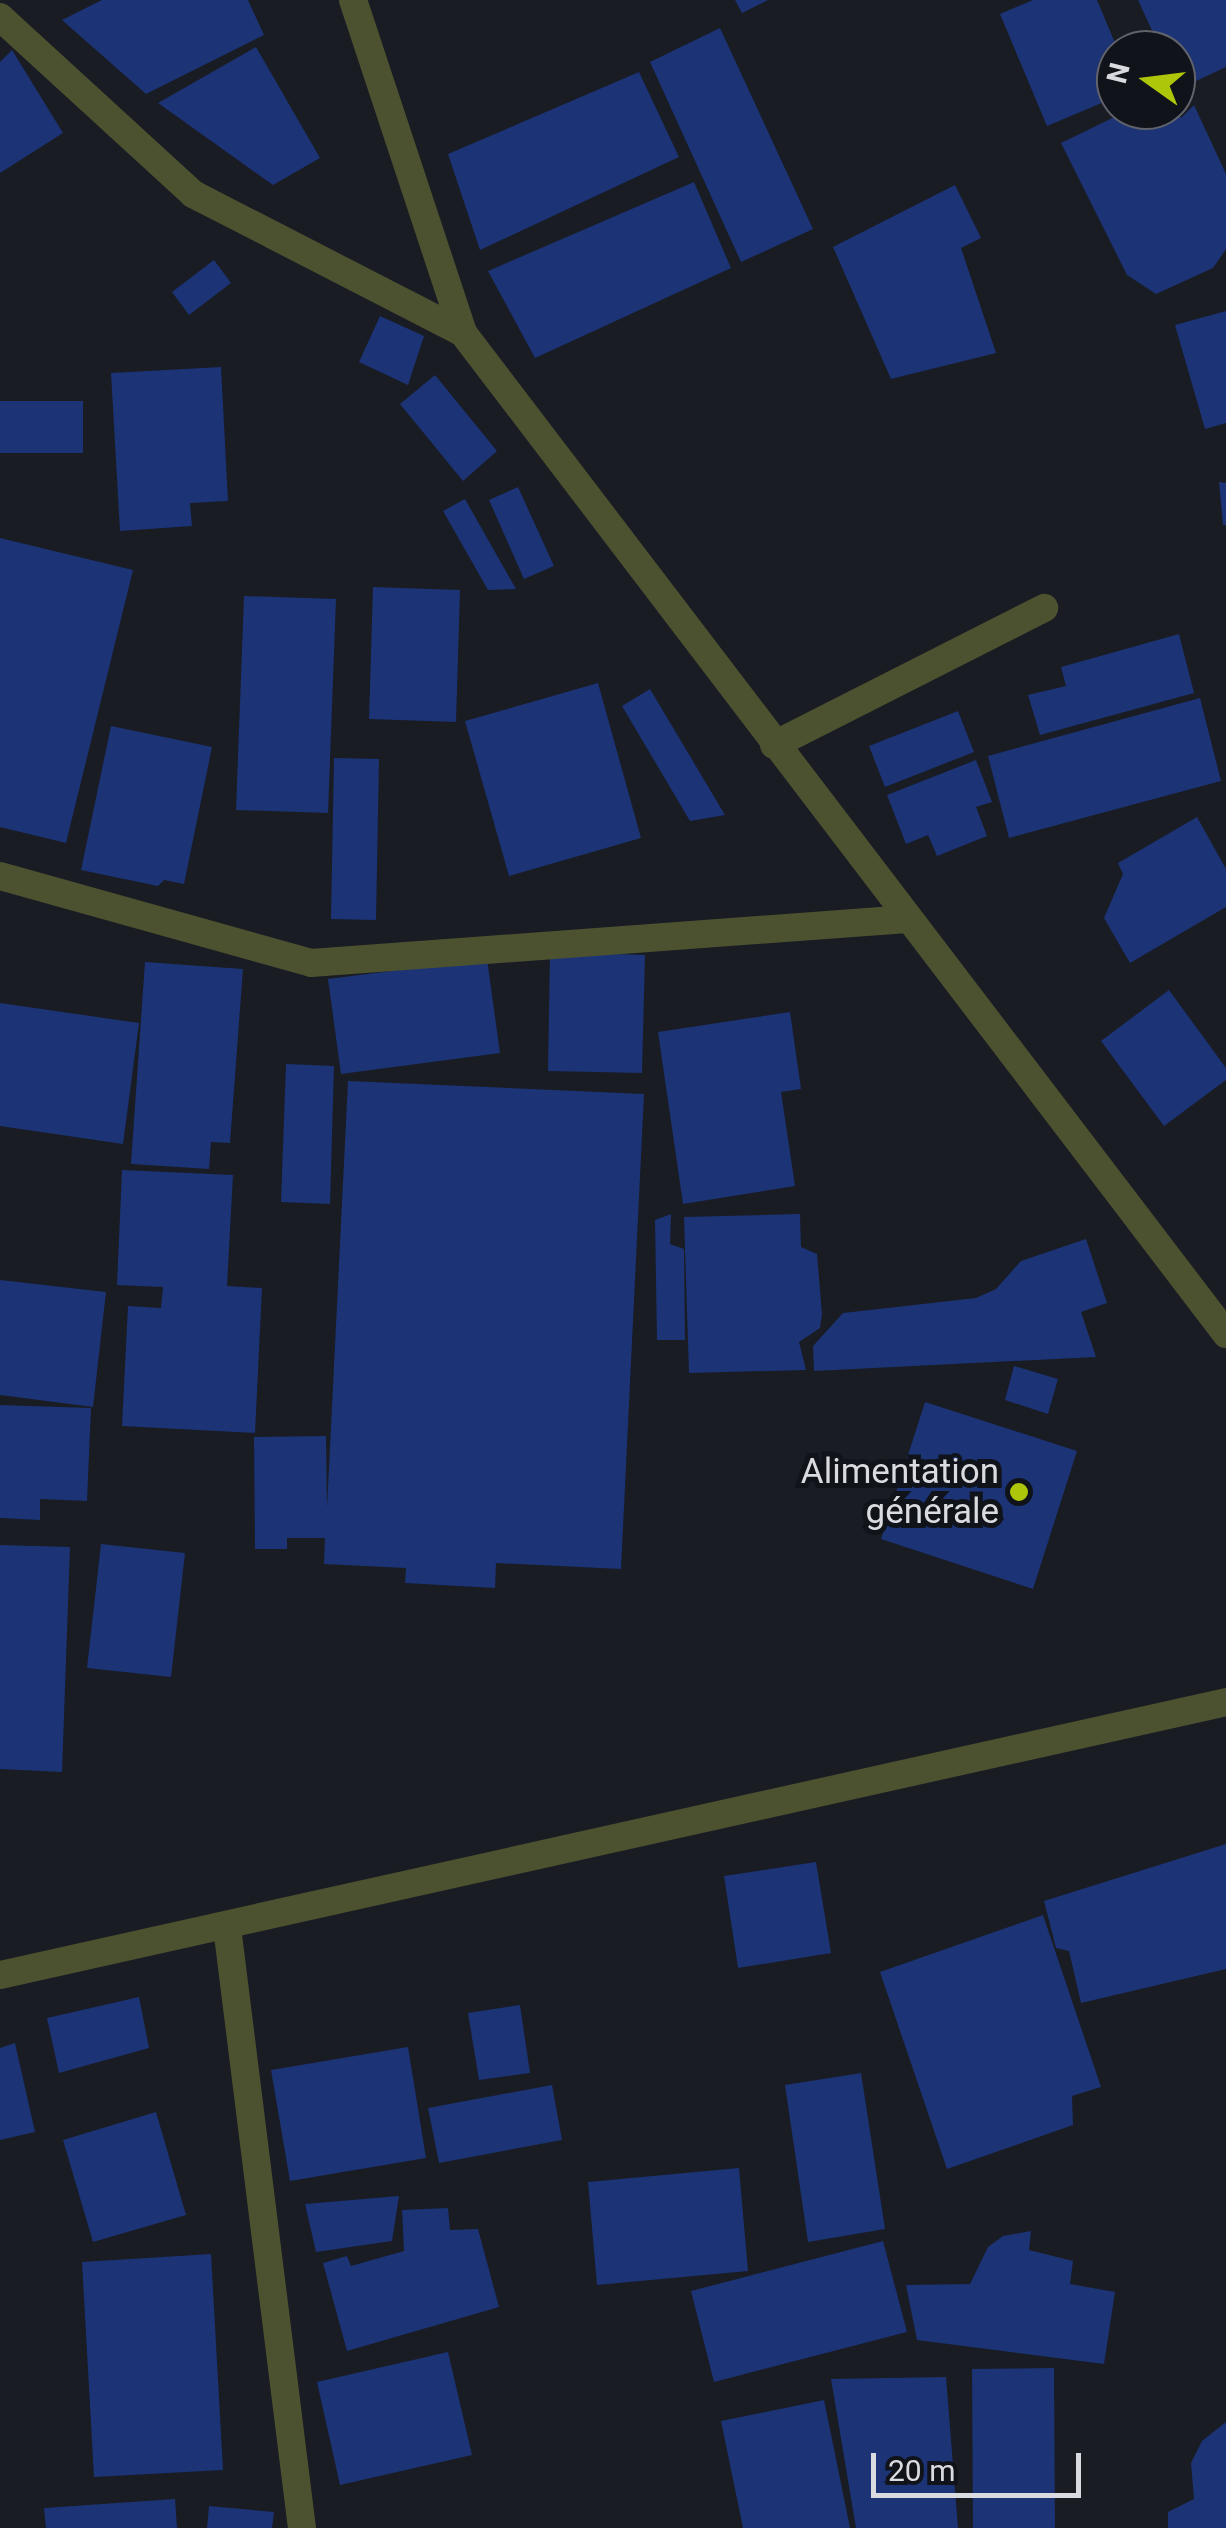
<!DOCTYPE html>
<html>
<head>
<meta charset="utf-8">
<style>
	body { margin:0 }
	#map { position:relative; width:1226px; height:2528px; overflow:hidden; background:#191c23; font-family:Roboto,sans-serif }
	div>[style] { position:absolute }
	.building>* { inset:0; background:#1c3375 }
	.service>* { height:28px; margin:-14px; padding:0 14px; transform-origin:14px; border-radius:14px; background:#4c5230 }
	.minor>* { height:28px; margin:-14px; padding:0 14px; transform-origin:14px; border-radius:14px; background:#4c5230 }
	.tertiary>* { height:28px; margin:-14px; padding:0 14px; transform-origin:14px; border-radius:14px; background:#4c5230 }
	.dots>* { width:28px; height:28px; translate:-50% -50%; box-sizing:border-box; border:5px solid #101319; border-radius:50% }
	span { translate:-50% -50%; white-space:nowrap; text-align:center; line-height:1.15; -webkit-text-stroke:10px #101319; paint-order:stroke }
	.poi-label { font-size:35px; color:#d9dbe0 }
	.right { translate:-100% -50%; text-align:right }
	.north { position:absolute; left:1096px; top:30px; width:100px; height:100px; box-sizing:border-box; background:#101319; border:2px solid #606369; border-radius:50%; rotate:284deg; font-size:28px; font-weight:700; line-height:40px; text-align:center; color:#d9dbe0 }
	.north::after { content:''; display:block; margin:auto; width:35px; height:45px; background:#aec60a; clip-path:polygon(50% 0,100% 100%,50% 72%,0 100%) }
	.scale { position:absolute; left:871px; top:2453px; width:210px; height:45px; box-sizing:border-box; border:5px solid #d9dbe0; border-top:0; padding-left:12px; font-size:30px; line-height:35px; white-space:nowrap; color:#d9dbe0; -webkit-text-stroke:8px #101319; paint-order:stroke }
</style>
</head>
<body>
<div id="map">
	<div class="building">
		<i style="clip-path:polygon(102px 0,248px 0,264px 35px,146px 94px,62px 20px)"></i>
		<i style="clip-path:polygon(735px 0,768px 0,742px 13px)"></i>
		<i style="clip-path:polygon(1033px 0,1097px 0,1118px 50px,1116px 97px,1047px 126px,1000px 14px)"></i>
		<i style="clip-path:polygon(1138px 0,1226px 0,1226px 67px,1179px 89px,1176px 50px,1161px 50px)"></i>
		<i style="clip-path:polygon(720px 28px,813px 229px,741px 262px,650px 62px)"></i>
		<i style="clip-path:polygon(256px 47px,320px 158px,273px 185px,158px 103px)"></i>
		<i style="clip-path:polygon(12px 50px,63px 133px,0 173px,0 62px)"></i>
		<i style="clip-path:polygon(639px 72px,679px 157px,480px 250px,448px 154px)"></i>
		<i style="clip-path:polygon(1194px 105px,1226px 174px,1226px 249px,1213px 268px,1156px 294px,1127px 275px,1061px 143px,1129px 110px,1175px 110px,1181px 118px)"></i>
		<i style="clip-path:polygon(694px 182px,731px 268px,535px 358px,488px 271px)"></i>
		<i style="clip-path:polygon(955px 185px,981px 238px,961px 248px,996px 353px,891px 379px,833px 247px)"></i>
		<i style="clip-path:polygon(214px 260px,231px 283px,189px 315px,172px 292px)"></i>
		<i style="clip-path:polygon(1226px 311px,1226px 423px,1205px 429px,1175px 325px)"></i>
		<i style="clip-path:polygon(380px 316px,424px 336px,408px 385px,359px 362px)"></i>
		<i style="clip-path:polygon(221px 367px,228px 501px,190px 503px,192px 526px,120px 531px,111px 373px)"></i>
		<i style="clip-path:polygon(435px 375px,497px 451px,463px 481px,400px 404px)"></i>
		<i style="clip-path:polygon(0 401px,83px 401px,83px 453px,0 453px)"></i>
		<i style="clip-path:polygon(1219px 482px,1226px 483px,1226px 525px,1223px 525px)"></i>
		<i style="clip-path:polygon(518px 487px,554px 566px,524px 579px,489px 500px)"></i>
		<i style="clip-path:polygon(465px 499px,516px 589px,488px 590px,443px 511px)"></i>
		<i style="clip-path:polygon(0 538px,133px 570px,66px 843px,0 827px)"></i>
		<i style="clip-path:polygon(373px 587px,460px 590px,456px 722px,369px 719px)"></i>
		<i style="clip-path:polygon(244px 596px,336px 599px,328px 813px,236px 810px)"></i>
		<i style="clip-path:polygon(1179px 634px,1194px 693px,1040px 735px,1028px 695px,1066px 686px,1061px 667px)"></i>
		<i style="clip-path:polygon(598px 683px,641px 838px,509px 876px,465px 721px)"></i>
		<i style="clip-path:polygon(650px 689px,725px 815px,690px 821px,622px 706px)"></i>
		<i style="clip-path:polygon(1200px 698px,1221px 781px,1009px 838px,988px 756px)"></i>
		<i style="clip-path:polygon(958px 711px,974px 752px,885px 787px,869px 746px)"></i>
		<i style="clip-path:polygon(111px 726px,212px 747px,184px 884px,164px 880px,158px 886px,81px 870px)"></i>
		<i style="clip-path:polygon(334px 758px,379px 759px,376px 920px,331px 919px)"></i>
		<i style="clip-path:polygon(976px 760px,992px 802px,976px 807px,987px 836px,937px 856px,928px 835px,906px 844px,887px 795px)"></i>
		<i style="clip-path:polygon(1197px 817px,1226px 869px,1226px 907px,1130px 963px,1104px 918px,1123px 874px,1118px 863px)"></i>
		<i style="clip-path:polygon(550px 952px,645px 955px,642px 1073px,548px 1071px)"></i>
		<i style="clip-path:polygon(487px 959px,500px 1053px,341px 1074px,328px 979px)"></i>
		<i style="clip-path:polygon(145px 962px,243px 969px,230px 1143px,211px 1142px,209px 1169px,131px 1164px)"></i>
		<i style="clip-path:polygon(1169px 990px,1226px 1068px,1226px 1080px,1164px 1126px,1101px 1041px)"></i>
		<i style="clip-path:polygon(0 1003px,139px 1023px,123px 1144px,0 1126px)"></i>
		<i style="clip-path:polygon(790px 1012px,801px 1089px,781px 1092px,795px 1186px,683px 1204px,658px 1032px)"></i>
		<i style="clip-path:polygon(286px 1064px,334px 1066px,330px 1204px,281px 1202px)"></i>
		<i style="clip-path:polygon(348px 1081px,644px 1094px,621px 1569px,496px 1563px,495px 1588px,405px 1583px,406px 1568px,324px 1564px,325px 1538px,287px 1538px,287px 1549px,255px 1549px,254px 1437px,326px 1436px,327px 1508px)"></i>
		<i style="clip-path:polygon(122px 1170px,233px 1175px,227px 1286px,262px 1288px,255px 1433px,122px 1426px,128px 1306px,161px 1308px,163px 1287px,117px 1285px)"></i>
		<i style="clip-path:polygon(671px 1214px,670px 1244px,684px 1249px,685px 1340px,657px 1340px,655px 1220px)"></i>
		<i style="clip-path:polygon(800px 1214px,801px 1247px,817px 1254px,822px 1314px,820px 1328px,799px 1342px,806px 1370px,689px 1373px,684px 1217px)"></i>
		<i style="clip-path:polygon(1086px 1239px,1107px 1303px,1081px 1312px,1096px 1357px,814px 1371px,813px 1346px,843px 1313px,976px 1298px,996px 1289px,1021px 1261px)"></i>
		<i style="clip-path:polygon(0 1280px,106px 1292px,93px 1407px,0 1395px)"></i>
		<i style="clip-path:polygon(1014px 1366px,1058px 1379px,1048px 1414px,1005px 1400px)"></i>
		<i style="clip-path:polygon(925px 1402px,1077px 1451px,1033px 1589px,881px 1539px)"></i>
		<i style="clip-path:polygon(0 1405px,91px 1408px,87px 1501px,40px 1499px,40px 1520px,0 1518px)"></i>
		<i style="clip-path:polygon(101px 1544px,185px 1553px,171px 1677px,87px 1668px)"></i>
		<i style="clip-path:polygon(0 1545px,70px 1547px,62px 1772px,0 1769px)"></i>
		<i style="clip-path:polygon(1226px 1844px,1226px 1969px,1081px 2003px,1069px 1951px,1056px 1948px,1044px 1901px)"></i>
		<i style="clip-path:polygon(816px 1862px,831px 1953px,738px 1968px,724px 1876px)"></i>
		<i style="clip-path:polygon(1043px 1915px,1101px 2087px,1072px 2096px,1073px 2125px,947px 2169px,880px 1972px)"></i>
		<i style="clip-path:polygon(139px 1997px,149px 2048px,59px 2073px,47px 2018px)"></i>
		<i style="clip-path:polygon(520px 2005px,530px 2073px,479px 2080px,468px 2013px)"></i>
		<i style="clip-path:polygon(15px 2043px,35px 2132px,0 2140px,0 2048px)"></i>
		<i style="clip-path:polygon(408px 2047px,426px 2158px,290px 2181px,271px 2070px)"></i>
		<i style="clip-path:polygon(861px 2073px,885px 2229px,808px 2242px,785px 2085px)"></i>
		<i style="clip-path:polygon(552px 2085px,562px 2140px,439px 2163px,428px 2108px)"></i>
		<i style="clip-path:polygon(156px 2112px,186px 2215px,93px 2242px,63px 2140px)"></i>
		<i style="clip-path:polygon(739px 2168px,748px 2271px,597px 2285px,588px 2182px)"></i>
		<i style="clip-path:polygon(399px 2196px,392px 2241px,316px 2252px,305px 2204px)"></i>
		<i style="clip-path:polygon(448px 2208px,450px 2230px,478px 2229px,499px 2307px,347px 2351px,323px 2263px,347px 2256px,351px 2266px,404px 2251px,402px 2210px)"></i>
		<i style="clip-path:polygon(1031px 2231px,1029px 2250px,1073px 2261px,1070px 2284px,1115px 2292px,1104px 2364px,917px 2340px,906px 2285px,970px 2284px,988px 2247px,1003px 2236px)"></i>
		<i style="clip-path:polygon(883px 2241px,907px 2332px,714px 2382px,691px 2291px)"></i>
		<i style="clip-path:polygon(211px 2254px,223px 2470px,94px 2477px,82px 2262px)"></i>
		<i style="clip-path:polygon(448px 2352px,472px 2455px,340px 2485px,317px 2382px)"></i>
		<i style="clip-path:polygon(1054px 2368px,1055px 2528px,973px 2528px,972px 2369px)"></i>
		<i style="clip-path:polygon(946px 2377px,958px 2528px,856px 2528px,831px 2379px)"></i>
		<i style="clip-path:polygon(824px 2400px,850px 2528px,743px 2528px,721px 2421px)"></i>
		<i style="clip-path:polygon(1226px 2422px,1226px 2528px,1168px 2528px,1168px 2512px,1194px 2499px,1191px 2463px,1202px 2441px)"></i>
		<i style="clip-path:polygon(175px 2499px,177px 2528px,46px 2528px,44px 2508px)"></i>
		<i style="clip-path:polygon(209px 2506px,274px 2512px,272px 2528px,207px 2528px)"></i>
	</div>
	<div class="service">
		<i style="left:774px;top:745px;width:303px;rotate:-26.9deg"></i>
	</div>
	<div class="minor">
		<i style="left:353px;top:0;width:351px;rotate:71.7deg"></i>
		<i style="left:0;top:17px;width:262px;rotate:42.5deg"></i>
		<i style="left:193px;top:194px;width:304px;rotate:27.2deg"></i>
		<i style="left:463px;top:333px;width:1259px;rotate:52.68deg"></i>
		<i style="left:0;top:876px;width:323px;rotate:15.6deg"></i>
		<i style="left:311px;top:963px;width:598px;rotate:-4.22deg"></i>
		<i style="left:227px;top:1927px;width:606px;rotate:82.89deg"></i>
	</div>
	<div class="tertiary">
		<i style="left:0;top:1975px;width:1256px;rotate:-12.55deg"></i>
	</div>
	<div class="dots">
		<i style="left:1019px;top:1492px;background:#aec60a"></i>
	</div>
	<div class="poi-label">
		<span class="right" style="left:999px;top:1492px">Alimentation<br>générale</span>
	</div>
	<div class="north">N</div>
	<div class="scale">20 m</div>
</div>
</body>
</html>
